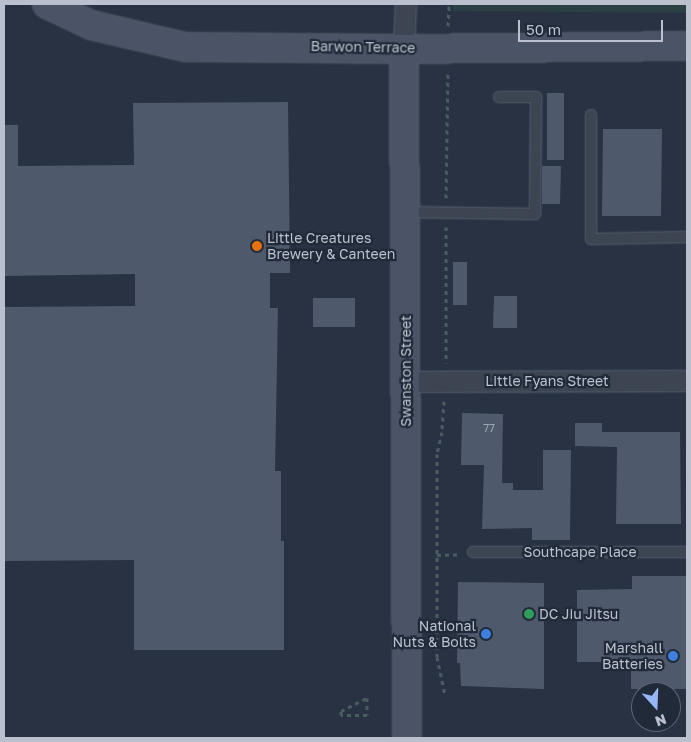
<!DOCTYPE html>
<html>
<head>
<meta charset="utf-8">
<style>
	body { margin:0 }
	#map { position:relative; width:691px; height:742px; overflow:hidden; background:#283243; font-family:"Golos Text",sans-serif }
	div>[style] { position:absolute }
	.green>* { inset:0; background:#2a4044 }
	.building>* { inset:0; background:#4f596c }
	.path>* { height:3px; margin-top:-1.5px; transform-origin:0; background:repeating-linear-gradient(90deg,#495d61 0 4px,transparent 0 8px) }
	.roads { filter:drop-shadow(0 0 1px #58606d) drop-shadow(0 0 1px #58606d) }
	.lane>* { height:10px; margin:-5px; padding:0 5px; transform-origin:5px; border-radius:5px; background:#3d4553 }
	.street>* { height:20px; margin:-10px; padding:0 10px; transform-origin:10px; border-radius:10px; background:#3d4553 }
	.secondary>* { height:28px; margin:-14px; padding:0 14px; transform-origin:14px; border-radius:14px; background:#4b5466 }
	.dots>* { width:14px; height:14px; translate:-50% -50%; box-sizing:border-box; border:2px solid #212a39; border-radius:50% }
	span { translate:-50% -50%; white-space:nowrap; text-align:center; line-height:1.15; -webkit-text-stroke:4.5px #212a39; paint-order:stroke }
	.number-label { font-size:11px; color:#9fa6b5 }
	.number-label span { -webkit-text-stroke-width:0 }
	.street-label { font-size:14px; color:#bac0cd }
	.poi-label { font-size:14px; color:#bac0cd }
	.left { translate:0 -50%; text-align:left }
	.right { translate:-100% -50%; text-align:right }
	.frame { position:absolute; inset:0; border:5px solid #bac0cd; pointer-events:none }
	.north { position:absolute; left:631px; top:682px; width:50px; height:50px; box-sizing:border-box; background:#212a39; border:1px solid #5e6674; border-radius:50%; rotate:160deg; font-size:14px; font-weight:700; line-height:20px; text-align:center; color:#bac0cd }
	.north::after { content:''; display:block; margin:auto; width:18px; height:22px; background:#96b6f6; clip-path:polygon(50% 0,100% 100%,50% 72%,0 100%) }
	.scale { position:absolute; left:518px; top:20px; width:145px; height:22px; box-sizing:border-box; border:2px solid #bac0cd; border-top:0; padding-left:6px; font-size:15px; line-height:18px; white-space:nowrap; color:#bac0cd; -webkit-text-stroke:4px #212a39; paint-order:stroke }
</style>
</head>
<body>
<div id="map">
	<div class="green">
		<i style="clip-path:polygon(453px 4px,687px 4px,687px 13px,453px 11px)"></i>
	</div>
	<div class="building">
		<i style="clip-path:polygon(547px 93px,564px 93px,564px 160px,547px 160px)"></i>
		<i style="clip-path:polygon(288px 102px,290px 273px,270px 273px,270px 308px,278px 308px,275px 471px,281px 471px,281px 541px,284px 541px,284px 650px,134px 650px,134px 560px,4px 561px,4px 307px,135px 306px,135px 274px,4px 276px,4px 125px,18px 125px,18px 166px,134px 165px,133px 103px)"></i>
		<i style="clip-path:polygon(603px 129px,662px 129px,661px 216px,602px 216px)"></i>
		<i style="clip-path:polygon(542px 166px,561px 166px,560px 204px,542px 204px)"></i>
		<i style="clip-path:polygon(453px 262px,467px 262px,467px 305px,453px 305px)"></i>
		<i style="clip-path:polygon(494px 296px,517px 296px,517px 328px,493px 328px)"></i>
		<i style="clip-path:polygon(313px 298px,355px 298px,355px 327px,313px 327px)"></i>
		<i style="clip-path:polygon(462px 413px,503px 414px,502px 483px,513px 483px,513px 490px,543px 490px,543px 450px,571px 450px,570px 540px,532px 540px,532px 528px,482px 529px,484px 465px,461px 465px)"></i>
		<i style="clip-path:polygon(575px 423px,602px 423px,602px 432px,680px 432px,681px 524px,616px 524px,617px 447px,575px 446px)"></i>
		<i style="clip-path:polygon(632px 576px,687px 576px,687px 689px,631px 689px,631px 662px,577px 662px,577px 590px,632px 589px)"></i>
		<i style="clip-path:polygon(458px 582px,544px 583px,544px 689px,461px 686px,460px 663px,457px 663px)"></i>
	</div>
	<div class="path">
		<i style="left:448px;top:26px;width:22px;rotate:-87deg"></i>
		<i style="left:446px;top:198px;width:126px;rotate:-89.1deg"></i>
		<i style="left:446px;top:227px;width:136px;rotate:90deg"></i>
		<i style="left:444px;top:401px;width:31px;rotate:94deg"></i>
		<i style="left:442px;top:432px;width:23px;rotate:103deg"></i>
		<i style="left:437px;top:454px;width:203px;rotate:90deg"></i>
		<i style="left:437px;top:657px;width:40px;rotate:78deg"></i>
		<i style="left:437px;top:555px;width:24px;rotate:-2deg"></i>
		<i style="left:367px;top:698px;width:17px;rotate:90deg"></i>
		<i style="left:367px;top:715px;width:26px;rotate:180deg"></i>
		<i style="left:341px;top:715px;width:4px;rotate:-90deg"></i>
		<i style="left:341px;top:711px;width:29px;rotate:-27deg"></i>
	</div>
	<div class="roads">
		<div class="lane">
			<i style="left:591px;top:115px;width:124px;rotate:90deg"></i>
			<i style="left:591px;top:239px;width:96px;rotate:-1.2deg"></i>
			<i style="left:405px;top:212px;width:130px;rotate:0.9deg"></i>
			<i style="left:535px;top:214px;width:117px;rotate:-89.5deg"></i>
			<i style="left:536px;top:97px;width:37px;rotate:180deg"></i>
			<i style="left:473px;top:552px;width:214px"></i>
		</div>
		<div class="street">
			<i style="left:404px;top:49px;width:45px;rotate:-87.5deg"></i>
			<i style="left:406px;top:382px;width:281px;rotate:-0.2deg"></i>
		</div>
		<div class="secondary">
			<i style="left:47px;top:4px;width:49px;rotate:25.5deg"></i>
			<i style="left:91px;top:25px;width:97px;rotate:13.2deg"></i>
			<i style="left:185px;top:47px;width:219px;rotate:0.5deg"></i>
			<i style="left:404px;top:49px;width:283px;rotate:-0.6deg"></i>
			<i style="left:404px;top:49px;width:689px;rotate:89.75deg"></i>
		</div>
	</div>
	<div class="dots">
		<i style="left:257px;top:246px;background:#e8710a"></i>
		<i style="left:529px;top:614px;background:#2e9e5b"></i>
		<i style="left:486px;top:634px;background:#3f7fe0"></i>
		<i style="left:673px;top:656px;background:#3f7fe0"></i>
	</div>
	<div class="number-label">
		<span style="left:489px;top:428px">77</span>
	</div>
	<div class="street-label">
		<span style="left:363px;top:47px;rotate:1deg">Barwon Terrace</span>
		<span style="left:406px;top:371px;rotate:-90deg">Swanston Street</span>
		<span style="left:547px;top:381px">Little Fyans Street</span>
		<span style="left:580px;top:552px">Southcape Place</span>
	</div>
	<div class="poi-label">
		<span class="left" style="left:267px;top:246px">Little Creatures<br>Brewery &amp; Canteen</span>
		<span class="left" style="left:539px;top:614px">DC Jiu Jitsu</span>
		<span class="right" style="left:476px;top:634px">National<br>Nuts &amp; Bolts</span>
		<span class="right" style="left:663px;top:656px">Marshall<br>Batteries</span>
	</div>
	<div class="frame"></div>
	<div class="north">N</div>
	<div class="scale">50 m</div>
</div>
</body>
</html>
